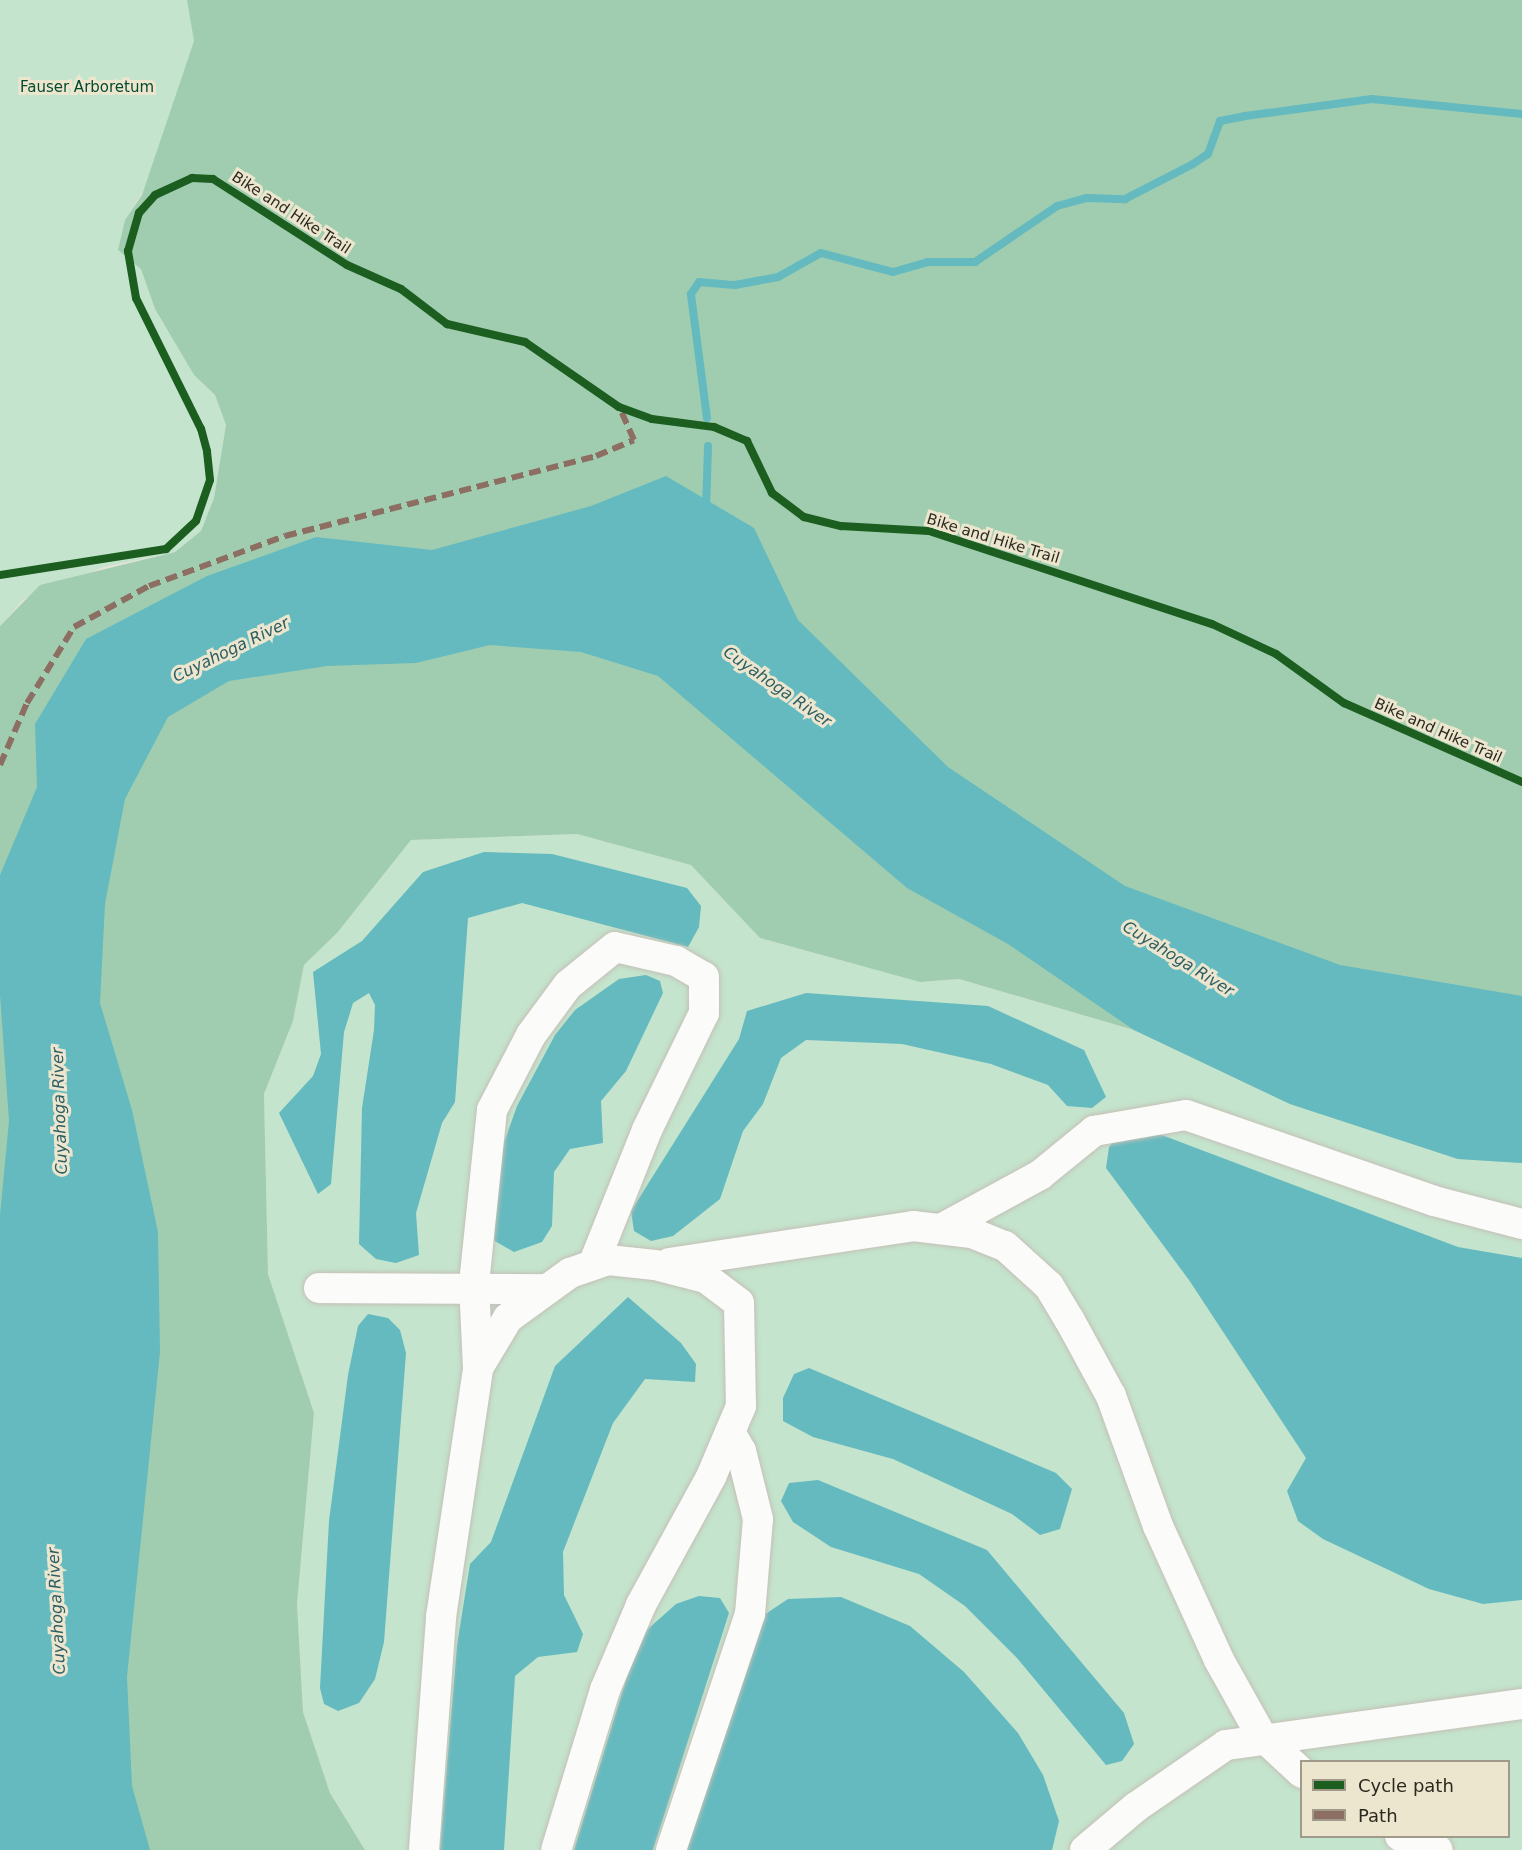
<!DOCTYPE html>
<html>
<head>
<meta charset="utf-8">
<style>
	body { margin:0 }
	#map { position:relative; width:1522px; height:1850px; overflow:hidden; background:#e6e2d6; font-family:"DejaVu Sans",sans-serif }
	div>[style] { position:absolute }
	.green>* { inset:0; background:#c4e4cd }
	.forest>* { inset:0; background:#a0cdb0 }
	.water>* { inset:0; background:#64babf }
	.stream>* { height:8px; margin:-4px; padding:0 4px; transform-origin:4px; border-radius:4px; background:#64babf }
	.roads { filter:drop-shadow(0 0 2px #c4c0b7) drop-shadow(0 0 2px #c4c0b7) }
	.minor>* { height:30px; margin:-15px; padding:0 15px; transform-origin:15px; border-radius:15px; background:#fbfbf9 }
	.quiet>* { height:6px; margin-top:-3px; transform-origin:0; background:repeating-linear-gradient(90deg,#8d6e63 0 12px,transparent 0 18px) }
	.cycleway>* { height:8px; margin:-4px; padding:0 4px; transform-origin:4px; border-radius:4px; background:#1b5e20 }
	span { translate:-50% -50%; white-space:nowrap; text-align:center; line-height:1.15; -webkit-text-stroke:6px #ede6cf; paint-order:stroke }
	.park-label { font-size:15px; color:#024b30 }
	.street-label { font-size:15px; color:#2b281f }
	.water-label { font-size:16px; color:#2d5e63; font-style:italic }
	.legend { position:absolute; left:1300px; top:1760px; width:210px; height:78px; box-sizing:border-box; background:#ede6cf; border:2px solid #9f9a89; margin:0; padding:8px 10px; list-style:none; font-size:18px; color:#2b281f }
	.legend li { display:flex; align-items:center; gap:12px; height:30px }
	.legend b { width:30px; border:2px solid #9f9a89 }
</style>
</head>
<body>
<div id="map">
	<div class="green">
		<i style="clip-path:polygon(0 0,187px 0,192px 6px,194px 41px,145px 188px,125px 220px,155px 309px,194px 375px,215px 395px,226px 425px,214px 498px,201px 531px,175px 552px,104px 567px,24px 599px,0 626px)"></i>
		<i style="clip-path:polygon(evenodd,577px 834px,692px 865px,760px 938px,920px 982px,959px 979px,1134px 1030px,1290px 1104px,1458px 1159px,1522px 1163px,1522px 1850px,365px 1850px,330px 1793px,303px 1712px,297px 1604px,314px 1413px,268px 1274px,264px 1094px,293px 1021px,304px 965px,337px 933px,411px 840px,577px 834px,1302px 1762px,1508px 1762px,1508px 1836px,1302px 1836px,1302px 1762px)"></i>
	</div>
	<div class="forest">
		<i style="clip-path:polygon(187px 0,1522px 0,1522px 1163px,1458px 1159px,1290px 1104px,1134px 1030px,959px 979px,920px 982px,760px 938px,691px 865px,577px 834px,411px 840px,337px 933px,304px 965px,293px 1021px,264px 1094px,268px 1274px,314px 1413px,297px 1604px,303px 1712px,330px 1793px,365px 1850px,0 1850px,0 626px,40px 585px,175px 552px,201px 531px,214px 498px,226px 425px,215px 395px,194px 375px,155px 309px,141px 269px,118px 250px,125px 220px,142px 195px,194px 41px)"></i>
	</div>
	<div class="water">
		<i style="clip-path:polygon(666px 476px,754px 528px,798px 620px,948px 767px,1125px 886px,1340px 965px,1522px 996px,1522px 1163px,1458px 1159px,1290px 1104px,1134px 1030px,1008px 944px,907px 888px,658px 676px,581px 652px,490px 645px,416px 663px,327px 666px,229px 681px,168px 717px,125px 799px,105px 904px,100px 1003px,132px 1110px,158px 1232px,160px 1352px,127px 1677px,132px 1786px,150px 1850px,0 1850px,0 1215px,9px 1121px,0 995px,0 875px,37px 787px,35px 724px,86px 639px,207px 576px,316px 537px,432px 550px,591px 506px)"></i>
		<i style="clip-path:polygon(484px 852px,552px 854px,687px 888px,701px 906px,699px 927px,688px 947px,522px 903px,468px 918px,455px 1102px,442px 1123px,416px 1213px,419px 1255px,396px 1263px,376px 1259px,359px 1244px,362px 1108px,374px 1030px,375px 1005px,369px 993px,353px 1003px,344px 1032px,331px 1184px,318px 1194px,279px 1113px,313px 1076px,321px 1054px,313px 972px,362px 941px,423px 872px)"></i>
		<i style="clip-path:polygon(646px 975px,660px 981px,663px 993px,626px 1071px,601px 1101px,603px 1143px,570px 1149px,554px 1172px,552px 1226px,542px 1242px,514px 1252px,493px 1240px,501px 1151px,517px 1106px,555px 1035px,575px 1010px,619px 979px)"></i>
		<i style="clip-path:polygon(806px 993px,988px 1006px,1084px 1050px,1106px 1097px,1092px 1108px,1067px 1106px,1048px 1085px,991px 1064px,902px 1044px,806px 1040px,781px 1058px,763px 1104px,743px 1131px,720px 1199px,673px 1236px,651px 1241px,634px 1231px,631px 1211px,739px 1039px,747px 1011px)"></i>
		<i style="clip-path:polygon(1146px 1129px,1458px 1247px,1522px 1258px,1522px 1600px,1483px 1604px,1429px 1589px,1323px 1539px,1298px 1521px,1287px 1491px,1306px 1458px,1189px 1280px,1106px 1168px,1109px 1147px,1120px 1133px)"></i>
		<i style="clip-path:polygon(628px 1297px,681px 1343px,696px 1364px,695px 1382px,645px 1379px,613px 1423px,563px 1552px,564px 1595px,583px 1634px,577px 1652px,538px 1657px,515px 1676px,504px 1850px,440px 1850px,457px 1645px,470px 1564px,491px 1542px,555px 1366px)"></i>
		<i style="clip-path:polygon(368px 1314px,388px 1318px,400px 1330px,406px 1353px,384px 1642px,375px 1679px,359px 1703px,338px 1711px,324px 1704px,320px 1688px,329px 1521px,348px 1375px,358px 1326px)"></i>
		<i style="clip-path:polygon(809px 1368px,1056px 1473px,1072px 1489px,1060px 1529px,1040px 1535px,1012px 1514px,893px 1459px,813px 1437px,783px 1421px,783px 1398px,794px 1374px)"></i>
		<i style="clip-path:polygon(818px 1480px,987px 1550px,1124px 1713px,1134px 1744px,1122px 1761px,1106px 1765px,1017px 1658px,965px 1606px,919px 1574px,831px 1547px,793px 1522px,781px 1501px,789px 1483px)"></i>
		<i style="clip-path:polygon(699px 1596px,720px 1598px,729px 1613px,653px 1850px,574px 1850px,639px 1637px,676px 1604px)"></i>
		<i style="clip-path:polygon(841px 1597px,910px 1626px,964px 1672px,1018px 1733px,1043px 1775px,1059px 1821px,1052px 1850px,683px 1850px,764px 1615px,788px 1599px)"></i>
	</div>
	<div class="stream">
		<i style="left:707px;top:418px;width:125px;rotate:-97.4deg"></i>
		<i style="left:691px;top:294px;width:14px;rotate:-56deg"></i>
		<i style="left:699px;top:282px;width:36px;rotate:5deg"></i>
		<i style="left:735px;top:285px;width:44px;rotate:-10.5deg"></i>
		<i style="left:778px;top:277px;width:49px;rotate:-29.2deg"></i>
		<i style="left:821px;top:253px;width:74px;rotate:14.8deg"></i>
		<i style="left:893px;top:272px;width:36px;rotate:-16deg"></i>
		<i style="left:928px;top:262px;width:47px"></i>
		<i style="left:975px;top:262px;width:99px;rotate:-34.3deg"></i>
		<i style="left:1057px;top:206px;width:31px;rotate:-15deg"></i>
		<i style="left:1087px;top:198px;width:38px;rotate:2deg"></i>
		<i style="left:1125px;top:199px;width:76px;rotate:-27.2deg"></i>
		<i style="left:1193px;top:164px;width:18px;rotate:-34deg"></i>
		<i style="left:1208px;top:154px;width:35px;rotate:-70deg"></i>
		<i style="left:1220px;top:121px;width:25px;rotate:-11deg"></i>
		<i style="left:1245px;top:116px;width:128px;rotate:-7.6deg"></i>
		<i style="left:1372px;top:99px;width:151px;rotate:5.7deg"></i>
		<i style="left:706px;top:511px;width:65px;rotate:-88.2deg"></i>
	</div>
	<div class="roads">
		<div class="minor">
			<i style="left:941px;top:1229px;width:113px;rotate:-28.6deg"></i>
			<i style="left:1040px;top:1175px;width:70px;rotate:-39.2deg"></i>
			<i style="left:1094px;top:1131px;width:93px;rotate:-9.9deg"></i>
			<i style="left:1186px;top:1115px;width:262px;rotate:19.1deg"></i>
			<i style="left:1434px;top:1201px;width:91px;rotate:14.6deg"></i>
			<i style="left:669px;top:1263px;width:247px;rotate:-8.6deg"></i>
			<i style="left:913px;top:1226px;width:59px;rotate:6.8deg"></i>
			<i style="left:972px;top:1233px;width:35px;rotate:22deg"></i>
			<i style="left:1005px;top:1246px;width:59px;rotate:42.3deg"></i>
			<i style="left:1049px;top:1286px;width:39px;rotate:59deg"></i>
			<i style="left:1069px;top:1319px;width:88px;rotate:61.4deg"></i>
			<i style="left:1111px;top:1396px;width:138px;rotate:70.1deg"></i>
			<i style="left:1158px;top:1526px;width:147px;rotate:65.5deg"></i>
			<i style="left:1219px;top:1660px;width:86px;rotate:60.8deg"></i>
			<i style="left:1261px;top:1735px;width:56px;rotate:42.8deg"></i>
			<i style="left:319px;top:1288px;width:225px;rotate:0.3deg"></i>
			<i style="left:478px;top:1368px;width:84px;rotate:-92.7deg"></i>
			<i style="left:474px;top:1284px;width:175px;rotate:-84.1deg"></i>
			<i style="left:492px;top:1110px;width:85px;rotate:-62.5deg"></i>
			<i style="left:531px;top:1035px;width:62px;rotate:-53.5deg"></i>
			<i style="left:568px;top:985px;width:60px;rotate:-39deg"></i>
			<i style="left:615px;top:947px;width:63px;rotate:12.9deg"></i>
			<i style="left:676px;top:961px;width:32px;rotate:30deg"></i>
			<i style="left:704px;top:977px;width:36px;rotate:90deg"></i>
			<i style="left:704px;top:1013px;width:130px;rotate:116deg"></i>
			<i style="left:647px;top:1130px;width:145px;rotate:111.8deg"></i>
			<i style="left:1400px;top:1836px;width:40px;rotate:20.2deg"></i>
			<i style="left:424px;top:1850px;width:234px;rotate:-85.8deg"></i>
			<i style="left:441px;top:1617px;width:252px;rotate:-81.5deg"></i>
			<i style="left:478px;top:1368px;width:58px;rotate:-59deg"></i>
			<i style="left:508px;top:1318px;width:77px;rotate:-36deg"></i>
			<i style="left:570px;top:1273px;width:40px;rotate:-18.9deg"></i>
			<i style="left:608px;top:1260px;width:47px;rotate:6.1deg"></i>
			<i style="left:655px;top:1265px;width:53px;rotate:14.3deg"></i>
			<i style="left:706px;top:1278px;width:41px;rotate:37.1deg"></i>
			<i style="left:739px;top:1303px;width:103px;rotate:88.9deg"></i>
			<i style="left:741px;top:1406px;width:77px;rotate:112.9deg"></i>
			<i style="left:711px;top:1477px;width:146px;rotate:118.7deg"></i>
			<i style="left:641px;top:1605px;width:92px;rotate:113deg"></i>
			<i style="left:605px;top:1690px;width:167px;rotate:107deg"></i>
			<i style="left:671px;top:1850px;width:249px;rotate:-71.5deg"></i>
			<i style="left:750px;top:1614px;width:95px;rotate:-85.2deg"></i>
			<i style="left:758px;top:1519px;width:70px;rotate:-104deg"></i>
			<i style="left:741px;top:1451px;width:22px;rotate:-120deg"></i>
			<i style="left:1085px;top:1850px;width:67px;rotate:-40.1deg"></i>
			<i style="left:1136px;top:1807px;width:109px;rotate:-34.6deg"></i>
			<i style="left:1226px;top:1745px;width:299px;rotate:-7.9deg"></i>
		</div>
	</div>
	<div class="quiet">
		<i style="left:0;top:765px;width:68px;rotate:-66.5deg"></i>
		<i style="left:27px;top:703px;width:89px;rotate:-58.3deg"></i>
		<i style="left:74px;top:627px;width:85px;rotate:-28.7deg"></i>
		<i style="left:149px;top:586px;width:145px;rotate:-20.2deg"></i>
		<i style="left:285px;top:536px;width:321px;rotate:-14.4deg"></i>
		<i style="left:596px;top:456px;width:41px;rotate:-22.8deg"></i>
		<i style="left:634px;top:440px;width:36px;rotate:-114deg"></i>
	</div>
	<div class="cycleway">
		<i style="left:0;top:575px;width:168px;rotate:-8.9deg"></i>
		<i style="left:166px;top:549px;width:41px;rotate:-43deg"></i>
		<i style="left:196px;top:521px;width:43px;rotate:-71.1deg"></i>
		<i style="left:210px;top:480px;width:29px;rotate:-96deg"></i>
		<i style="left:207px;top:451px;width:23px;rotate:-105deg"></i>
		<i style="left:201px;top:429px;width:146px;rotate:-116.4deg"></i>
		<i style="left:136px;top:298px;width:48px;rotate:-99.7deg"></i>
		<i style="left:128px;top:251px;width:40px;rotate:-74deg"></i>
		<i style="left:139px;top:213px;width:24px;rotate:-48deg"></i>
		<i style="left:155px;top:195px;width:41px;rotate:-24.7deg"></i>
		<i style="left:192px;top:178px;width:21px;rotate:3deg"></i>
		<i style="left:213px;top:179px;width:159px;rotate:32.7deg"></i>
		<i style="left:347px;top:265px;width:59px;rotate:24deg"></i>
		<i style="left:401px;top:289px;width:58px;rotate:37.3deg"></i>
		<i style="left:447px;top:324px;width:80px;rotate:13deg"></i>
		<i style="left:525px;top:342px;width:114px;rotate:34.7deg"></i>
		<i style="left:619px;top:407px;width:35px;rotate:20deg"></i>
		<i style="left:652px;top:419px;width:63px;rotate:7.4deg"></i>
		<i style="left:714px;top:427px;width:36px;rotate:23deg"></i>
		<i style="left:747px;top:441px;width:58px;rotate:64.3deg"></i>
		<i style="left:772px;top:493px;width:40px;rotate:37deg"></i>
		<i style="left:804px;top:517px;width:38px;rotate:14deg"></i>
		<i style="left:841px;top:526px;width:88px;rotate:3.3deg"></i>
		<i style="left:929px;top:531px;width:298px;rotate:18.2deg"></i>
		<i style="left:1212px;top:624px;width:71px;rotate:25.1deg"></i>
		<i style="left:1276px;top:654px;width:84px;rotate:35.8deg"></i>
		<i style="left:1344px;top:703px;width:195px;rotate:23.9deg"></i>
	</div>
	<div class="park-label">
		<span style="left:87px;top:88px">Fauser Arboretum</span>
	</div>
	<div class="street-label">
		<span style="left:291px;top:213px;rotate:33deg">Bike and Hike Trail</span>
		<span style="left:993px;top:539px;rotate:17deg">Bike and Hike Trail</span>
		<span style="left:1438px;top:731px;rotate:24deg">Bike and Hike Trail</span>
	</div>
	<div class="water-label">
		<span style="left:231px;top:650px;rotate:-26deg">Cuyahoga River</span>
		<span style="left:777px;top:687px;rotate:35deg">Cuyahoga River</span>
		<span style="left:1178px;top:959px;rotate:32deg">Cuyahoga River</span>
		<span style="left:60px;top:1111px;rotate:-92deg">Cuyahoga River</span>
		<span style="left:57px;top:1611px;rotate:-93deg">Cuyahoga River</span>
	</div>
	<ul class="legend">
	<li><b style="height:8px;background:#1b5e20"></b>Cycle path</li>
	<li><b style="height:8px;background:#8d6e63"></b>Path</li>
	</ul>
</div>
</body>
</html>
